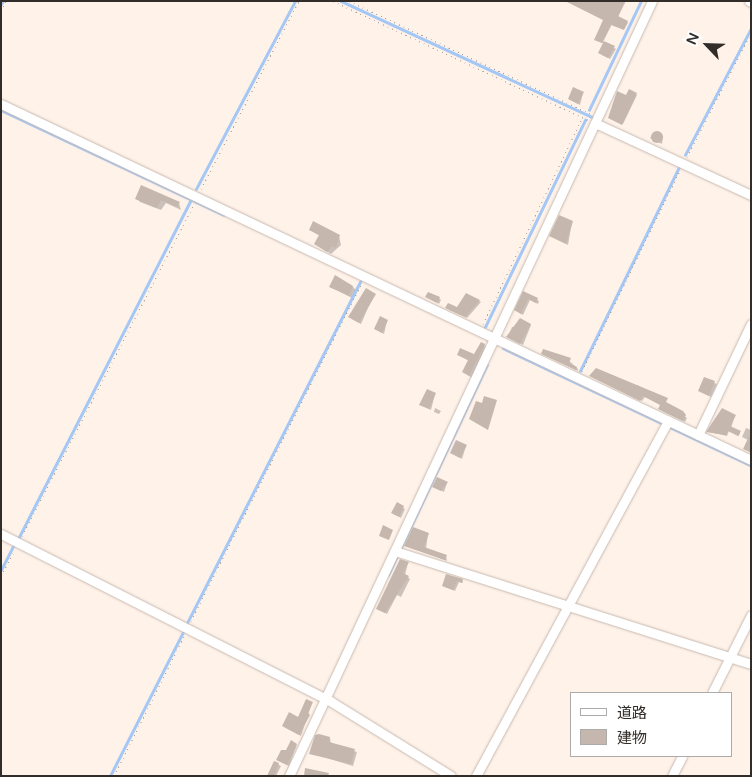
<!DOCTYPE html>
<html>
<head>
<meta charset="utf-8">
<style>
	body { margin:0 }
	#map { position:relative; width:752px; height:777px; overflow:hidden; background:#fef2e9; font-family:"Varela Round","Noto Sans JP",sans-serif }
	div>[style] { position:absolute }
	.shadow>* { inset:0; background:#0003 }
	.stream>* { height:2.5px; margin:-1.25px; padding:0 1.25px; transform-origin:1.25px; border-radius:1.25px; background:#a4c7f6 }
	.building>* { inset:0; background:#c5b7ad }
	.round { border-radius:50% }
	.path>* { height:1px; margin-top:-0.5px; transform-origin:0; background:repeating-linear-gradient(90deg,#a59c95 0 1px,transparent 0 5px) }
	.roads { filter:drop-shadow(0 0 1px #c8b9af) drop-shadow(0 0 1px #c8b9af) }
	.street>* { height:9px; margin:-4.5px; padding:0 4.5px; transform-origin:4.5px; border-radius:4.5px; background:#fff }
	span { translate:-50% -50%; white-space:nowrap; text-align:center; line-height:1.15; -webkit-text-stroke:5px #fff; paint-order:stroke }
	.frame { position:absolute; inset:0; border:2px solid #322d29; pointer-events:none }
	.legend { position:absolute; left:570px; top:692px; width:162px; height:65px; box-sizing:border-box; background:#fff; border:1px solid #adaba9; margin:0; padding:6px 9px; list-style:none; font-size:15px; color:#322d29 }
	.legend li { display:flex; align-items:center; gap:10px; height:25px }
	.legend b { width:25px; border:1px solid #adaba9 }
	.north { position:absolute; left:682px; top:20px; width:50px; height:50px; -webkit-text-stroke:4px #fff; paint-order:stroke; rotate:294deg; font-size:14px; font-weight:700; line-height:20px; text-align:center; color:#322d29 }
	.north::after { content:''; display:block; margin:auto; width:18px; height:22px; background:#322d29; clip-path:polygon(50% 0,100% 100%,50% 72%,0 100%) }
</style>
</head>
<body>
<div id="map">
	<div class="shadow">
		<i style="clip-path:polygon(567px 1px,626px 1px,618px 17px,628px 23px,624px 29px,612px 24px,603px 42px,616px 49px,610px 59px,602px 55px,604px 44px,596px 40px,604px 20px)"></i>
		<i style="clip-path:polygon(629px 91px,637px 95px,623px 124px,610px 118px)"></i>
		<i style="clip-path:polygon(583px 93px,580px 105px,569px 99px)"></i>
		<i style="clip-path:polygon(655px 132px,663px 136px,662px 144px,650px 138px)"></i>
		<i style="clip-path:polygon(142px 187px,179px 203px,181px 210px,166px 203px,161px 210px,140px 202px,137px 198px)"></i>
		<i style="clip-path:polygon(572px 222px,568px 245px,551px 236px)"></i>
		<i style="clip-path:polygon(310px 230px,339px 236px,341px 245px,331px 254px,318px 246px,320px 236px)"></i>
		<i style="clip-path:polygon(331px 287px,353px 287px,356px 290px,352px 298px)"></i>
		<i style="clip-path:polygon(524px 292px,539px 301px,538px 304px,530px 300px,523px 315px,515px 310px)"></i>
		<i style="clip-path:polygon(374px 294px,361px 324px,352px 319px)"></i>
		<i style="clip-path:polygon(467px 295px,481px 302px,467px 318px,449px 310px,458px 309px)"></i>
		<i style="clip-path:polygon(427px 297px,439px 298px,441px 300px,439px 304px)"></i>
		<i style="clip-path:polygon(387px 321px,384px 334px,375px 329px)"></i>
		<i style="clip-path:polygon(531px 325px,523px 345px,508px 337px,512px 327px)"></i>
		<i style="clip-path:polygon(484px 345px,487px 347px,472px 378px,464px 372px,469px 361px,459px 355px,475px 356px)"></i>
		<i style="clip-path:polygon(545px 355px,564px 356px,578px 369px,578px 371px)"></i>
		<i style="clip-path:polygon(591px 376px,635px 388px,637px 385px,653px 393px,687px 418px,685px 422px,662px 411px,662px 405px,645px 397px,642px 401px)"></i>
		<i style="clip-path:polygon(704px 379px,717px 384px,711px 397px,701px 392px)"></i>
		<i style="clip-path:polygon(435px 394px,431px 410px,421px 405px)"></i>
		<i style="clip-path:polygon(435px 408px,441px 411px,439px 414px,434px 412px)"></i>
		<i style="clip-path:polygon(735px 416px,731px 428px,740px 432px,739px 436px,729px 431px,727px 436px,709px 432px)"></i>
		<i style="clip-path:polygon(746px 428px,751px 430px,751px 453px,745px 449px,748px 440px,742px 437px)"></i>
		<i style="clip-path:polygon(466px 446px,462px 459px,451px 453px)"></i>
		<i style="clip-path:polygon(447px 483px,444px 492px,436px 488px)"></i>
		<i style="clip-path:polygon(397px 504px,405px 509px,401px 518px,395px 514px)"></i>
		<i style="clip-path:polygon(428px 534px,426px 549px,446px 556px,447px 561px,406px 546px)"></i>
		<i style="clip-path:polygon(408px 563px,405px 575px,410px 579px,401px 597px,397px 595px,387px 614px,379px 610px)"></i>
		<i style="clip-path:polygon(447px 575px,462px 580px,463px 583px,459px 582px,455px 591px,445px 587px)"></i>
		<i style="clip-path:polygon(312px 703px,301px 736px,286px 728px,298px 718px)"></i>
		<i style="clip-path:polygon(330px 738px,331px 744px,357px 752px,353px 766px,310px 753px)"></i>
		<i style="clip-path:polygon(297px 745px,289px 766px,279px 761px)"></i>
		<i style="clip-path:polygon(274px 762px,281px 766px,276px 776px,268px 776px)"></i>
	</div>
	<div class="stream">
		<i style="left:341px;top:1px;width:279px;rotate:24.8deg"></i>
		<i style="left:1px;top:4px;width:4px;rotate:-56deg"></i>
		<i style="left:1px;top:110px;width:246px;rotate:25.2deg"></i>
		<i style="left:589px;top:110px;width:121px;rotate:-64.5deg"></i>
		<i style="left:685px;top:155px;width:143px;rotate:-62.5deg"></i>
		<i style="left:196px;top:189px;width:212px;rotate:-62.2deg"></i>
		<i style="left:485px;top:327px;width:230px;rotate:-64.2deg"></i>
		<i style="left:503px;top:348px;width:274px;rotate:25.3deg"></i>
		<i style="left:580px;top:371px;width:227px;rotate:-64.1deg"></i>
		<i style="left:18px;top:539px;width:381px;rotate:-63deg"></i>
		<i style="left:1px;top:570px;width:30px;rotate:-63deg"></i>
		<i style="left:388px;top:575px;width:232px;rotate:-64.8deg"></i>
		<i style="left:186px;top:625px;width:389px;rotate:-63.1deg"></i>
		<i style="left:110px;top:776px;width:164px;rotate:-63.1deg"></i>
	</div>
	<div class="building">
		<i style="clip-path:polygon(565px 1px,625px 1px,618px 16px,628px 21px,624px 30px,611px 25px,602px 43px,594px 40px,603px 20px)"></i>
		<i style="clip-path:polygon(604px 41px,615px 46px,608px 58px,598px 53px)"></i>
		<i style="clip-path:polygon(573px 87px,584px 92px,578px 104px,568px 99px)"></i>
		<i style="clip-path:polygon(629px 89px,637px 93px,622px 125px,608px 118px,617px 91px,626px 95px)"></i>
		<i class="round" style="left:651px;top:131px;width:12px;height:12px"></i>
		<i style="clip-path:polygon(141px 185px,180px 202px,177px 207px,161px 200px,157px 208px,154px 207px,135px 199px)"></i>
		<i style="clip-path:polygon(559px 215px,573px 221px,566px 244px,549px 236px)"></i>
		<i style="clip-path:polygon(313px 221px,340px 235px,336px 248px,332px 246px,327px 252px,314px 244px,319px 235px,309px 230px)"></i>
		<i style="clip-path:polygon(335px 275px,353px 286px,349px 296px,329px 287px)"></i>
		<i style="clip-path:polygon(366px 288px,376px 294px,359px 323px,348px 317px)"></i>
		<i style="clip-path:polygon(523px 291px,538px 298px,536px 303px,528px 299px,521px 314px,514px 310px)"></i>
		<i style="clip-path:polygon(428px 292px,440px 297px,437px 303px,425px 297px)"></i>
		<i style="clip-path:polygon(466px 293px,480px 300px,465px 317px,445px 308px,448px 303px,457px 307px)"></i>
		<i style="clip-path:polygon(380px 316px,388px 320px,382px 333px,374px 329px)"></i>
		<i style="clip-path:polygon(520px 318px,531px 324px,520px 344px,506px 337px)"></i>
		<i style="clip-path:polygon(481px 342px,485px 344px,469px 376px,462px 372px,468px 360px,457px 355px,460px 348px,474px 354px)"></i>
		<i style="clip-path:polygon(543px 349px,571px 358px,569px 363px,577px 367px,576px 370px,541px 354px)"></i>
		<i style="clip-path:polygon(596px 368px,668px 398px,666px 402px,683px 411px,686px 415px,683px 421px,658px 409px,660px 405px,643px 396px,640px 401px,589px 376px)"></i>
		<i style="clip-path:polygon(704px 377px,715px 381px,709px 396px,698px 391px)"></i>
		<i style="clip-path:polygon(427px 389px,436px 393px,429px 409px,419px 405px)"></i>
		<i style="clip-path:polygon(484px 396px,497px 400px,488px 430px,469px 419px,476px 401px,482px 403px)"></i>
		<i style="clip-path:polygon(722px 408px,736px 415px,730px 426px,741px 431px,738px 436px,728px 431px,726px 435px,706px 432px)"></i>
		<i style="clip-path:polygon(751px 432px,751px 450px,750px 452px,743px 449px)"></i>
		<i style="clip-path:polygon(456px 440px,467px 445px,460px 458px,450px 453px)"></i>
		<i style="clip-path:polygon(437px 477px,448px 482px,441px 491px,432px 487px)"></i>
		<i style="clip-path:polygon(397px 502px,404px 506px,399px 517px,391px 513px)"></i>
		<i style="clip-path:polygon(383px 525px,393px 530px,389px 540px,379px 536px)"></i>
		<i style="clip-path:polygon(413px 527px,429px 533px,424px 547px,447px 555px,445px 560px,404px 546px)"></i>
		<i style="clip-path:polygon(400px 559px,409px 562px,403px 573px,409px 576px,385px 613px,376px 609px)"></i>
		<i style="clip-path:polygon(446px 574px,463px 579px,462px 583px,457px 581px,453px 590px,442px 586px)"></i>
		<i style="clip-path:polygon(306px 699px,313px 702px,308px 713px,310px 715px,299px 735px,282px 726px,289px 712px,298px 717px)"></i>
		<i style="clip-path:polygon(319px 734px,330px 737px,329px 742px,355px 749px,351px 764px,309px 754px,315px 735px)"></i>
		<i style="clip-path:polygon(291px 740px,297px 744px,287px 765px,276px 760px,281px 750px,286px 750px)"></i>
		<i style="clip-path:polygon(274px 761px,279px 763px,274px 776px,267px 776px)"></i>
		<i style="clip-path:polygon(305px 768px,329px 773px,328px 776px,304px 776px)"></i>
	</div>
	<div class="path">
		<i style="left:333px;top:1px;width:281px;rotate:25deg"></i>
		<i style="left:349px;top:1px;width:267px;rotate:25deg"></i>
		<i style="left:1px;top:11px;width:11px;rotate:-63deg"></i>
		<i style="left:687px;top:157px;width:140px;rotate:-62.7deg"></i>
		<i style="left:201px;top:189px;width:212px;rotate:-62.5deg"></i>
		<i style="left:483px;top:324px;width:229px;rotate:-64.3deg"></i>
		<i style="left:582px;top:371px;width:224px;rotate:-64deg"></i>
		<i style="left:22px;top:536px;width:374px;rotate:-62.6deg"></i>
		<i style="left:1px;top:576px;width:30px;rotate:-62deg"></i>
		<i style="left:191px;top:621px;width:377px;rotate:-63.2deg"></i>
		<i style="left:114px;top:776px;width:157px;rotate:-63.4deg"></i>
	</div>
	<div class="roads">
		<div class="street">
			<i style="left:749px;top:1px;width:2px;rotate:27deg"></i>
			<i style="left:1px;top:104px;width:830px;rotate:25.39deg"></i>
			<i style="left:595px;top:123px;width:172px;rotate:24.8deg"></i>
			<i style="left:698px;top:435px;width:123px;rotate:-64.5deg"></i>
			<i style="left:1px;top:534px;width:369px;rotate:26.9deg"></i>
			<i style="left:330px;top:701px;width:142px;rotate:31.8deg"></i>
			<i style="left:395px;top:551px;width:374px;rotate:17.6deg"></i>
			<i style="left:712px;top:693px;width:87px;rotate:-63.4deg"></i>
			<i style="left:289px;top:776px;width:856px;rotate:-64.9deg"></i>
			<i style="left:476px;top:776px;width:404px;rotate:-61.6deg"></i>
			<i style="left:672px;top:776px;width:22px;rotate:-63deg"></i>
		</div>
	</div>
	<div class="frame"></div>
	<ul class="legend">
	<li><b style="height:6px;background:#fff"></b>道路</li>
	<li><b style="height:14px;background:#c5b7ad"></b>建物</li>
	</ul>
	<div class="north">N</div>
</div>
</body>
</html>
